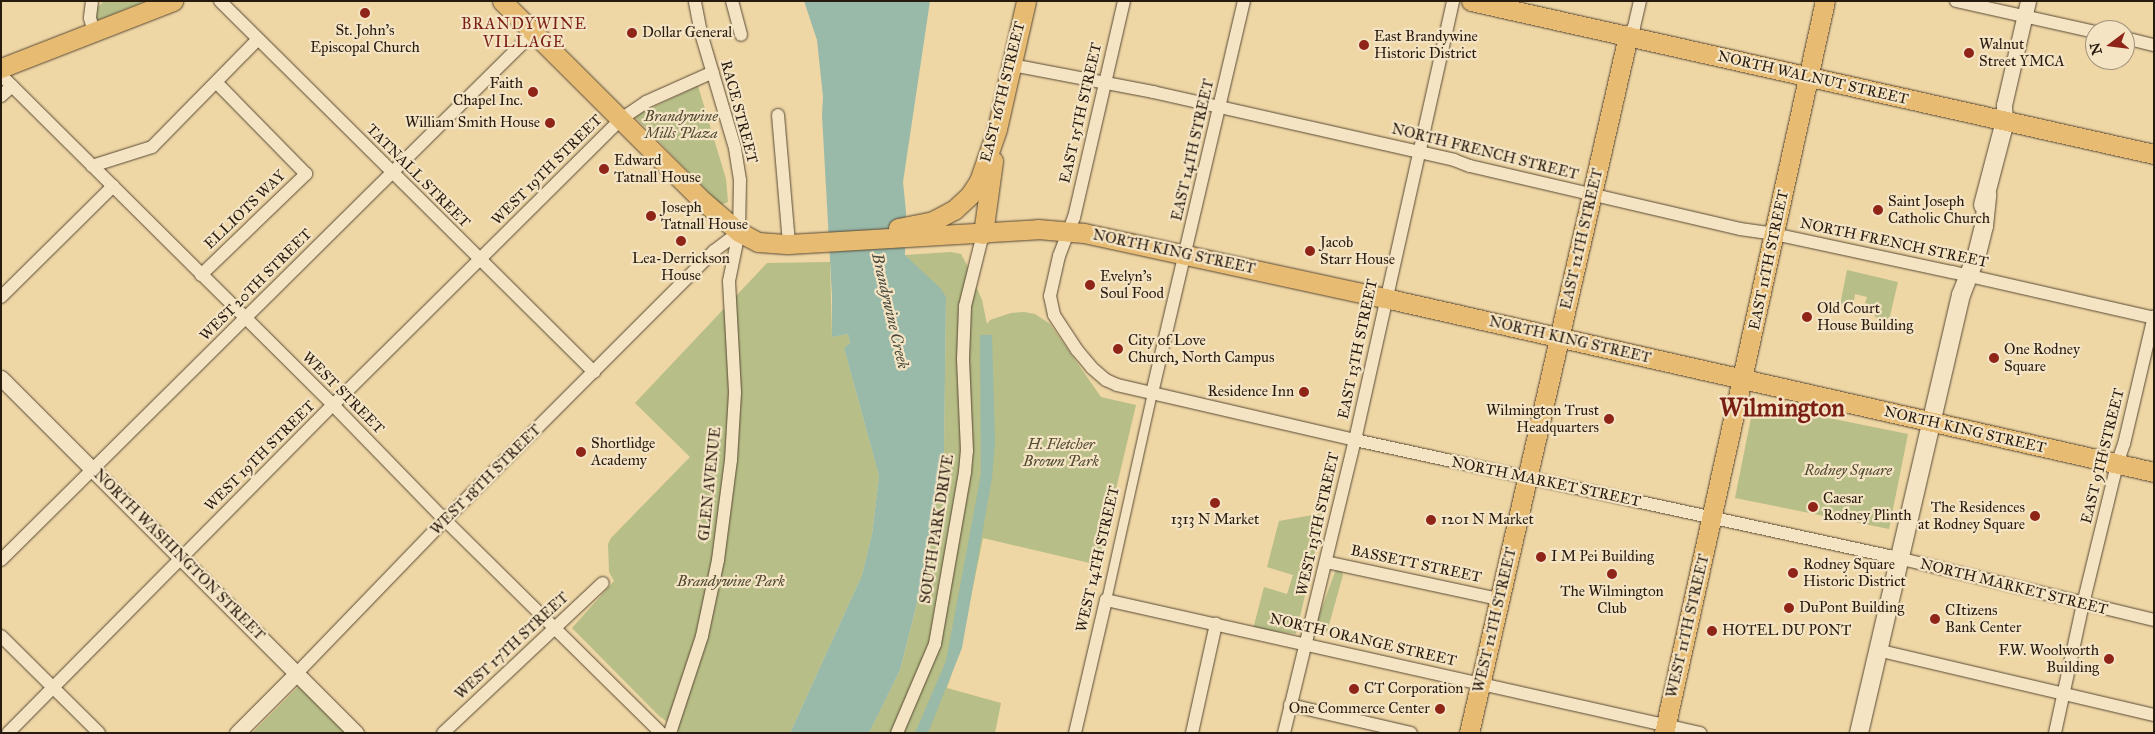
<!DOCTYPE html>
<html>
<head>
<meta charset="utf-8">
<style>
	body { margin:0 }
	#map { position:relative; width:2155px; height:734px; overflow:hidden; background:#eed6a5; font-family:"IM FELL Great Primer",serif }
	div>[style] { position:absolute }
	.green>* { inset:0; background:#b7be87 }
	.water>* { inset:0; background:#99b9a9 }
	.roads { filter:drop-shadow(0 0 1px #594934) drop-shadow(0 0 1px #594934) }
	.pedestrian>* { height:9px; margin:-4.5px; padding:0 4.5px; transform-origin:4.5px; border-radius:4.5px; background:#f4e4c4 }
	.minor>* { height:12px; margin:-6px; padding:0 6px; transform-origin:6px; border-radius:6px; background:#f4e4c4 }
	.tertiary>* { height:15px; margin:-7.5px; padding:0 7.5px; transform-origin:7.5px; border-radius:7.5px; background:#f4e4c4 }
	.secondary>* { height:18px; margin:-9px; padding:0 9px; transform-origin:9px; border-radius:9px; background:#f4e4c4 }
	.primary>* { height:19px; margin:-9.5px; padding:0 9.5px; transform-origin:9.5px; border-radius:9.5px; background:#e7bb72 }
	.dots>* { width:14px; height:14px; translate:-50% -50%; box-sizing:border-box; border:2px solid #f4e4c4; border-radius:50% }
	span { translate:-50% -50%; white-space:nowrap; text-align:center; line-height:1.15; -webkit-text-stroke:4.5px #f4e4c4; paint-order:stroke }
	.poi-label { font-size:15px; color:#271a0f }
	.left { translate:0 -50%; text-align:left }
	.right { translate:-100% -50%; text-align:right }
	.street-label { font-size:15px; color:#271a0f }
	.park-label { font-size:15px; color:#524b33; font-style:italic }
	.neighbourhood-label { font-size:16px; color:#7a1f14; letter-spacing:1px }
	.water-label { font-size:16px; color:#494a3d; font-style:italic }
	.town-label { font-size:25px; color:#7a1f14; font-weight:700 }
	.frame { position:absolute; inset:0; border:2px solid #271a0f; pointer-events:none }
	.north { position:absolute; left:2085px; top:20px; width:50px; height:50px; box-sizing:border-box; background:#f4e4c4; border:1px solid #a2937c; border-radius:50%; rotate:255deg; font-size:14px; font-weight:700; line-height:20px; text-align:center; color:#271a0f }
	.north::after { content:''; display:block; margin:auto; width:18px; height:22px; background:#8f2418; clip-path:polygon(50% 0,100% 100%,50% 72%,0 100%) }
</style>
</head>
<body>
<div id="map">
	<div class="green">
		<i style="clip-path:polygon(104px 1px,146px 1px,96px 21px,95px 10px)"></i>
		<i style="clip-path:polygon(698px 86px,726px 179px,728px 202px,721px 205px,634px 116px)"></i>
		<i style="clip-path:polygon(951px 252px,961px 254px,966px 263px,982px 300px,987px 324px,990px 320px,1011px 313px,1024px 312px,1035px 314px,1050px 324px,1101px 397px,1136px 405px,1098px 565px,983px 538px,961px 646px,947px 688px,1001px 703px,995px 733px,869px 733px,900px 670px,926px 568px,944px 452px,946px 297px,905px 255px)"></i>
		<i style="clip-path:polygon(830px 262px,832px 337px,848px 334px,850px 343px,844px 348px,879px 476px,872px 534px,862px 575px,790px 733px,678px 733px,679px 730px,659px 716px,572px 628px,614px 581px,609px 572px,608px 544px,611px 538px,690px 457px,635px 403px,767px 263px)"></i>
		<i style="clip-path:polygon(1847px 270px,1898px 282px,1889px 320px,1875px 317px,1874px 309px,1865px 303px,1867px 297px,1855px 294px,1854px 301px,1846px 301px,1840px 305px)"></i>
		<i style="clip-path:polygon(1754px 403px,1908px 434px,1889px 529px,1735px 498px)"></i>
		<i style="clip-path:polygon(1324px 513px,1296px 634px,1253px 629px,1264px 587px,1287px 594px,1293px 575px,1267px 567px,1279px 521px)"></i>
		<i style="clip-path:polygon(1336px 569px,1341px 569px,1343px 575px,1327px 632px,1316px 624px)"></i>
		<i style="clip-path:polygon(298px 687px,302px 689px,346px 733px,252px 733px)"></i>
	</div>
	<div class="water">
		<i style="clip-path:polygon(804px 1px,930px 1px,903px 182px,906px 212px,905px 255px,941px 289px,946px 297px,944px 452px,926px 568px,900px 670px,869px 733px,790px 733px,862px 575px,872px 534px,879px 476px,844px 348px,850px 343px,848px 334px,832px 337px,832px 296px,822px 115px,823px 97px,817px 40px)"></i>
		<i style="clip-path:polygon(980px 335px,992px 335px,995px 443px,992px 478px,962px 648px,928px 733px,915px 733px,946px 661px,981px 474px)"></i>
	</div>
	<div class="roads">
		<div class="pedestrian">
			<i style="left:1106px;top:600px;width:212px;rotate:-77.5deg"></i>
		</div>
		<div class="minor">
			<i style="left:92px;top:1px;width:17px;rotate:97deg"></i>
			<i style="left:90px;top:18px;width:15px;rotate:74deg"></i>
			<i style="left:220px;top:1px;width:527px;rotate:44.77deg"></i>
			<i style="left:732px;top:1px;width:35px;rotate:75deg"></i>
			<i style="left:1124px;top:1px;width:222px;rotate:103deg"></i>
			<i style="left:1074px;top:217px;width:42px;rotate:111deg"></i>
			<i style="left:1059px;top:256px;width:41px;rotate:102.7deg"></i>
			<i style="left:1050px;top:296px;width:19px;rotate:78deg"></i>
			<i style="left:1054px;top:315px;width:42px;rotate:56.7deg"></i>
			<i style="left:1077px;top:350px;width:23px;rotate:50deg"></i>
			<i style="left:1092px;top:368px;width:18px;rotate:41deg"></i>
			<i style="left:1106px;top:380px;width:12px;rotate:24deg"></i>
			<i style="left:1117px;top:385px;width:244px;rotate:13deg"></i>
			<i style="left:1355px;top:440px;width:556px;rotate:12.26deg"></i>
			<i style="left:1898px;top:558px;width:263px;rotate:13.6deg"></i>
			<i style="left:1956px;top:1px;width:142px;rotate:12.6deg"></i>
			<i style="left:1628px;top:36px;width:11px;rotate:-56deg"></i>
			<i style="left:1634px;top:27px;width:27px;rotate:-77deg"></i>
			<i style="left:2125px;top:38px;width:30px;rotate:14deg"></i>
			<i style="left:1012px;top:65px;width:144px;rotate:10.8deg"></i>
			<i style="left:1153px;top:92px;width:309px;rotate:12.7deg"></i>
			<i style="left:1454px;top:160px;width:17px;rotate:21deg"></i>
			<i style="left:1470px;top:166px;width:277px;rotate:13.1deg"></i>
			<i style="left:1740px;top:229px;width:34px;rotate:8deg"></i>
			<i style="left:1774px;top:234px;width:182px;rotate:12.1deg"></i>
			<i style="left:1952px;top:272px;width:207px;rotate:12.8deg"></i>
			<i style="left:1px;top:75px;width:468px;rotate:44.8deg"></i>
			<i style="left:333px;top:405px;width:161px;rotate:45.8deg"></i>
			<i style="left:445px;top:520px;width:303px;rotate:44.6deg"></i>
			<i style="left:1px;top:96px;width:15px;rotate:-42deg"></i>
			<i style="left:778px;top:115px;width:129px;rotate:85.1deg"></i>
			<i style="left:92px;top:166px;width:63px;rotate:-17.6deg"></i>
			<i style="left:152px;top:147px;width:151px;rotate:-45.5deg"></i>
			<i style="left:201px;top:275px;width:146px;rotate:-43.9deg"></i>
			<i style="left:306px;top:174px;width:127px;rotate:-134.4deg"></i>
			<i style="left:1px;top:297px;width:158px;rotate:-44.7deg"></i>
			<i style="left:1152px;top:393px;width:403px;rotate:-76.8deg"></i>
			<i style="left:1px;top:560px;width:749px;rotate:-44.73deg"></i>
			<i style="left:1326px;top:562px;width:177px;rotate:12.1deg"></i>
			<i style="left:1px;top:636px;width:138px;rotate:44.7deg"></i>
			<i style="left:1877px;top:650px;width:285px;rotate:13.2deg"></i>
			<i style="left:297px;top:673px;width:213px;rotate:-46deg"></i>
			<i style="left:445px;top:520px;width:380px;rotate:-45deg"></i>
			<i style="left:714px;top:251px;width:31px;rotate:-37deg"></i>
			<i style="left:1290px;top:705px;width:124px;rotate:13deg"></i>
			<i style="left:8px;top:733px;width:462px;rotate:-45.3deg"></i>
			<i style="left:333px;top:405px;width:406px;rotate:-44.8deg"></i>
			<i style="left:621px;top:119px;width:30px;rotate:-34deg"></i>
			<i style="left:646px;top:102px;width:73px;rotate:-24.1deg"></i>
			<i style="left:443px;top:733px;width:219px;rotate:-43.2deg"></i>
			<i style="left:670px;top:733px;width:102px;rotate:-71.7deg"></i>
			<i style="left:702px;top:636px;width:78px;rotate:-78.1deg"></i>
			<i style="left:718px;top:560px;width:101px;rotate:-82.6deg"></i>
			<i style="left:731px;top:460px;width:68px;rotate:-86.6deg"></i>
			<i style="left:735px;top:392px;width:111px;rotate:-93.1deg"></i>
			<i style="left:729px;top:281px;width:50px;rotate:-78.5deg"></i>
			<i style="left:739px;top:232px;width:52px;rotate:-88.9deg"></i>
			<i style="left:740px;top:180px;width:32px;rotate:-99deg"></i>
			<i style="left:735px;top:148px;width:120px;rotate:-106.5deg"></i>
			<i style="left:701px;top:33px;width:33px;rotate:-101deg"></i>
			<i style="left:897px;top:733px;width:97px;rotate:-66.9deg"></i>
			<i style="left:935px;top:644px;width:175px;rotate:-80.1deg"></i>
			<i style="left:965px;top:472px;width:21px;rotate:-85deg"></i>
			<i style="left:967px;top:451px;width:92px;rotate:-92.5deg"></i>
			<i style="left:963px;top:359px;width:53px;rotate:-87.8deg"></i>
			<i style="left:965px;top:306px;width:74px;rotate:-76deg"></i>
			<i style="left:1075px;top:733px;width:137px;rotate:-76.9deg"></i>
			<i style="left:1106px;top:600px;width:609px;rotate:12.62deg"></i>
			<i style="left:1192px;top:733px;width:112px;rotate:-77.6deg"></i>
			<i style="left:1284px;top:733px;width:301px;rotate:-76.4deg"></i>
			<i style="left:1355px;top:440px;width:450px;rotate:-77.4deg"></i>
			<i style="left:2055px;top:733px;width:132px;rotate:-77.8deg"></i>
			<i style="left:2083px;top:604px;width:144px;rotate:-76.3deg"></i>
			<i style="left:2117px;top:464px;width:21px;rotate:-71deg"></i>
			<i style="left:2124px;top:444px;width:131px;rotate:-76.8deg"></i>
		</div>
		<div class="tertiary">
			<i style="left:2005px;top:121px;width:16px;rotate:-94deg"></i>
			<i style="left:2004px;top:105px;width:107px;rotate:-77deg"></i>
			<i style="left:1px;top:378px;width:502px;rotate:45deg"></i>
			<i style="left:237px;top:733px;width:85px;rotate:-45deg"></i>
		</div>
		<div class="secondary">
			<i style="left:1983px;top:205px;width:87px;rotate:-75.3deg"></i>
			<i style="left:1859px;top:733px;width:450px;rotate:-76.9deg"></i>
			<i style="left:1961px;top:295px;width:44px;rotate:-68.7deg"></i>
			<i style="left:1977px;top:254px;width:29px;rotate:-76deg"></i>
			<i style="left:1984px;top:226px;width:31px;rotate:-84deg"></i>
		</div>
		<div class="primary">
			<i style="left:502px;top:1px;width:285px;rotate:44.9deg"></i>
			<i style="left:704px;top:202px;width:46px;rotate:40.6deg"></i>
			<i style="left:739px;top:232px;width:21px;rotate:28deg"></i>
			<i style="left:758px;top:242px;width:31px;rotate:4deg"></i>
			<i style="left:789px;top:244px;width:249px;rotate:-3.4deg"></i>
			<i style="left:1038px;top:229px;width:46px;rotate:5deg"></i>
			<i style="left:1084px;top:233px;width:308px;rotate:12.2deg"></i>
			<i style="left:1385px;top:298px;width:788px;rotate:12.75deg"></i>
			<i style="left:1471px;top:1px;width:700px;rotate:12.63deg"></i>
			<i style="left:1px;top:68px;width:185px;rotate:-21.3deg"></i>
			<i style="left:898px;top:228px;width:36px;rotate:-11deg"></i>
			<i style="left:933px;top:221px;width:24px;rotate:-28deg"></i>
			<i style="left:954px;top:210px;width:22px;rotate:-43deg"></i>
			<i style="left:970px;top:195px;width:17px;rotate:-57deg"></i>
			<i style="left:979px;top:181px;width:55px;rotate:-70.9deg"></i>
			<i style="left:997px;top:129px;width:131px;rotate:-77.2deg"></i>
			<i style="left:983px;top:234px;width:74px;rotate:-82.2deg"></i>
			<i style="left:1469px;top:733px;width:715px;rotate:-77.15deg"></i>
			<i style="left:1664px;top:733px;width:749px;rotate:-77.6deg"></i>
		</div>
	</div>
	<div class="dots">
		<i style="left:365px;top:13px;background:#8f2418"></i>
		<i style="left:632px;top:33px;background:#8f2418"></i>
		<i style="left:1364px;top:45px;background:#8f2418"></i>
		<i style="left:1969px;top:53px;background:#8f2418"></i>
		<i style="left:533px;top:92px;background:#8f2418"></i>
		<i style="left:550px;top:123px;background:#8f2418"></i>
		<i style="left:604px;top:169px;background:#8f2418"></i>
		<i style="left:1878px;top:210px;background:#8f2418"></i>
		<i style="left:651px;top:216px;background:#8f2418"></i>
		<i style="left:681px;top:241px;background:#8f2418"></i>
		<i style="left:1310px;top:251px;background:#8f2418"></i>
		<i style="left:1090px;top:285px;background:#8f2418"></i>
		<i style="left:1807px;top:317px;background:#8f2418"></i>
		<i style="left:1118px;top:349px;background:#8f2418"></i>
		<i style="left:1994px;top:358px;background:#8f2418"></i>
		<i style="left:1304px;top:392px;background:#8f2418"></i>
		<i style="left:1609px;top:419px;background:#8f2418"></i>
		<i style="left:581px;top:452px;background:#8f2418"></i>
		<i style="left:1215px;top:503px;background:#8f2418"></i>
		<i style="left:1813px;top:507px;background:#8f2418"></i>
		<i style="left:2035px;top:516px;background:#8f2418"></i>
		<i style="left:1431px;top:520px;background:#8f2418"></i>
		<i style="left:1541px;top:557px;background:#8f2418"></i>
		<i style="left:1793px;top:573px;background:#8f2418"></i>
		<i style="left:1612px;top:574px;background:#8f2418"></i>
		<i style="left:1789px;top:608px;background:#8f2418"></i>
		<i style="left:1935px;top:619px;background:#8f2418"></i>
		<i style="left:1712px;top:631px;background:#8f2418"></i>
		<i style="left:2109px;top:659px;background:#8f2418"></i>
		<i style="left:1354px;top:689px;background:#8f2418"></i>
		<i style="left:1440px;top:709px;background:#8f2418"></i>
	</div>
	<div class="poi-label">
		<span style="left:365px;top:39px">St. John's<br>Episcopal Church</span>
		<span class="left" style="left:642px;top:33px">Dollar General</span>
		<span class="left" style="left:1374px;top:45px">East Brandywine<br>Historic District</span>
		<span class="left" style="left:1979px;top:53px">Walnut<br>Street YMCA</span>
		<span class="right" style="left:523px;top:92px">Faith<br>Chapel Inc.</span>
		<span class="right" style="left:540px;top:123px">William Smith House</span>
		<span class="left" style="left:614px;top:169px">Edward<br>Tatnall House</span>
		<span class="left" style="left:1888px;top:210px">Saint Joseph<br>Catholic Church</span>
		<span class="left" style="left:661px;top:216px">Joseph<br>Tatnall House</span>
		<span class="left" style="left:1320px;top:251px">Jacob<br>Starr House</span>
		<span style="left:681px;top:267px">Lea-Derrickson<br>House</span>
		<span class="left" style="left:1100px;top:285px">Evelyn’s<br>Soul Food</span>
		<span class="left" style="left:1817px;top:317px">Old Court<br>House Building</span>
		<span class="left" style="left:1128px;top:349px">City of Love<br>Church, North Campus</span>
		<span class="left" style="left:2004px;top:358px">One Rodney<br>Square</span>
		<span class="right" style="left:1294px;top:392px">Residence Inn</span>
		<span class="right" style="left:1599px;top:419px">Wilmington Trust<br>Headquarters</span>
		<span class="left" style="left:591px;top:452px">Shortlidge<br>Academy</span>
		<span class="left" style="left:1823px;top:507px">Caesar<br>Rodney Plinth</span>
		<span class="right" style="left:2025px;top:516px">The Residences<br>at Rodney Square</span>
		<span style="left:1215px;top:520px">1313 N Market</span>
		<span class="left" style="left:1441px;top:520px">1201 N Market</span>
		<span class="left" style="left:1551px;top:557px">I M Pei Building</span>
		<span class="left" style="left:1803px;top:573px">Rodney Square<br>Historic District</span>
		<span style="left:1612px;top:600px">The Wilmington<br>Club</span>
		<span class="left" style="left:1799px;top:608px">DuPont Building</span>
		<span class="left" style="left:1945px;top:619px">CItizens<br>Bank Center</span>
		<span class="left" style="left:1722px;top:631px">HOTEL DU PONT</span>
		<span class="right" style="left:2099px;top:659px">F.W. Woolworth<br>Building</span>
		<span class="left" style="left:1364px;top:689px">CT Corporation</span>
		<span class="right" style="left:1430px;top:709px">One Commerce Center</span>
	</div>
	<div class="street-label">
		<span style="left:1813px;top:78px;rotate:13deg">NORTH WALNUT STREET</span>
		<span style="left:1003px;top:92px;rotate:-76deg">EAST 16TH STREET</span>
		<span style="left:739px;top:112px;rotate:75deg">RACE STREET</span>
		<span style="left:1081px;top:113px;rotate:-77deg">EAST 15TH STREET</span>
		<span style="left:1193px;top:150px;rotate:-77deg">EAST 14TH STREET</span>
		<span style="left:1485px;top:152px;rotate:14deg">NORTH FRENCH STREET</span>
		<span style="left:547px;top:170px;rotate:-45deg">WEST 19TH STREET</span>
		<span style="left:418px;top:176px;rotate:45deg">TATNALL STREET</span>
		<span style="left:245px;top:210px;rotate:-44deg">ELLIOTS WAY</span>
		<span style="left:1582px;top:239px;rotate:-77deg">EAST 12TH STREET</span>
		<span style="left:1894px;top:243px;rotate:12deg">NORTH FRENCH STREET</span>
		<span style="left:1174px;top:252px;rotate:12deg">NORTH KING STREET</span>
		<span style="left:1769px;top:260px;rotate:-78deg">EAST 11TH STREET</span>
		<span style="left:256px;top:285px;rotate:-45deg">WEST 20TH STREET</span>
		<span style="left:1570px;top:340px;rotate:13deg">NORTH KING STREET</span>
		<span style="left:1358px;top:349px;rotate:-78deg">EAST 13TH STREET</span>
		<span style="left:343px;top:393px;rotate:45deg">WEST STREET</span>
		<span style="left:1965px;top:430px;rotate:13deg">NORTH KING STREET</span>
		<span style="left:260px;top:456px;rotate:-45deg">WEST 19TH STREET</span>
		<span style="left:2103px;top:456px;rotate:-76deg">EAST 9TH STREET</span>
		<span style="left:486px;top:480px;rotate:-45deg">WEST 18TH STREET</span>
		<span style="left:1546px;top:482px;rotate:12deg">NORTH MARKET STREET</span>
		<span style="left:710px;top:484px;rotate:-84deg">GLEN AVENUE</span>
		<span style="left:1318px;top:524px;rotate:-77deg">WEST 13TH STREET</span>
		<span style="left:937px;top:529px;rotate:-81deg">SOUTH PARK DRIVE</span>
		<span style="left:179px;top:555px;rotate:45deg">NORTH WASHINGTON STREET</span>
		<span style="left:1098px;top:559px;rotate:-77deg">WEST 14TH STREET</span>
		<span style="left:1416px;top:564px;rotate:12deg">BASSETT STREET</span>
		<span style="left:2014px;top:587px;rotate:14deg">NORTH MARKET STREET</span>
		<span style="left:1495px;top:620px;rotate:-77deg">WEST 12TH STREET</span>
		<span style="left:1688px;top:626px;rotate:-77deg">WEST 11TH STREET</span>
		<span style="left:1363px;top:640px;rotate:13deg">NORTH ORANGE STREET</span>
		<span style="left:512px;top:646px;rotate:-43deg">WEST 17TH STREET</span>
	</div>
	<div class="park-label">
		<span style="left:681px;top:125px">Brandywine<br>Mills Plaza</span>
		<span style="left:1061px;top:453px">H. Fletcher<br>Brown Park</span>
		<span style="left:1848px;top:471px">Rodney Square</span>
		<span style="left:731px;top:582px">Brandywine Park</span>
	</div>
	<div class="neighbourhood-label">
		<span style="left:524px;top:33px">BRANDYWINE<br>VILLAGE</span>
	</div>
	<div class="water-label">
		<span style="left:890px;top:311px;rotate:77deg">Brandywine Creek</span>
	</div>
	<div class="town-label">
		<span style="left:1782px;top:408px">Wilmington</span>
	</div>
	<div class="frame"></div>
	<div class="north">N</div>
</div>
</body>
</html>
